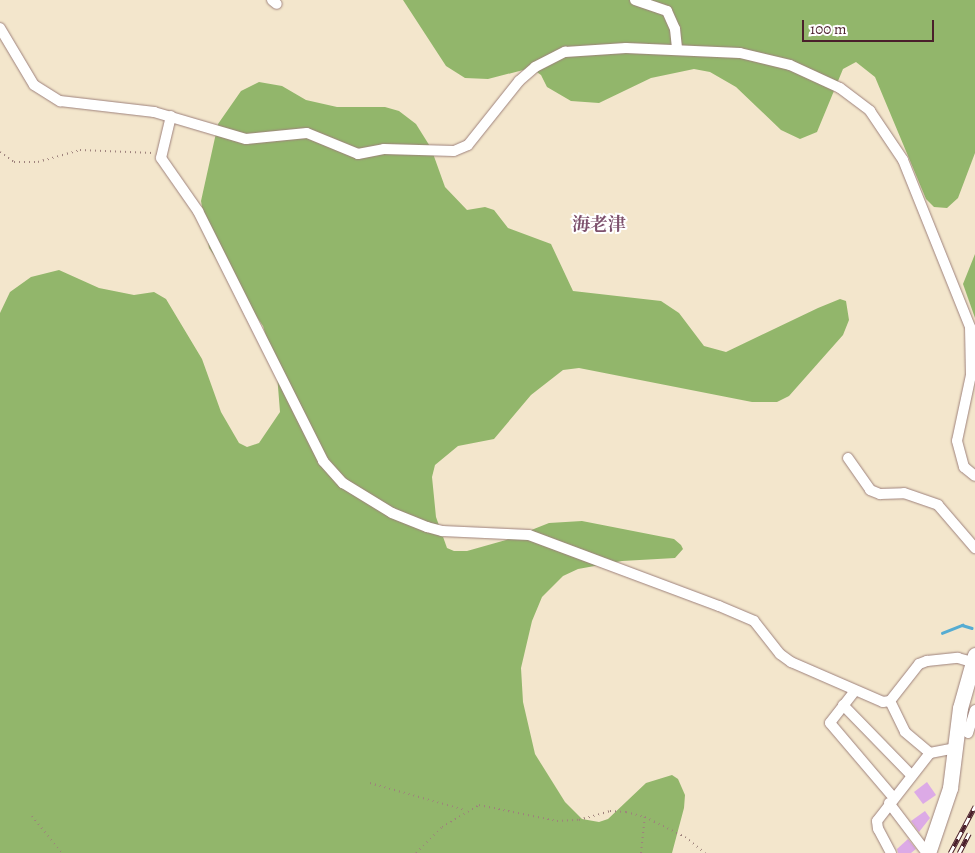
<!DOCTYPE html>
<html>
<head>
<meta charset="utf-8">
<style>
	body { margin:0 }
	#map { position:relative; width:975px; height:853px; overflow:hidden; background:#f3e6cc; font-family:Alegreya,"Noto Serif JP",serif }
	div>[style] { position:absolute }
	.forest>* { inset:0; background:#92b66b }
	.stream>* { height:2.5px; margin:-1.25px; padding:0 1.25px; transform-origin:1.25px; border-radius:1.25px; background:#55acd2 }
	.building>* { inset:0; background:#dcaae6 }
	.path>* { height:2px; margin-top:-1px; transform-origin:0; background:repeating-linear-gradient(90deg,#9e827c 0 1px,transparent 0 5px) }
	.roads { filter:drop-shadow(0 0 1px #9e827c) drop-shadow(0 0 1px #9e827c) }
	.street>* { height:10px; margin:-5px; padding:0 5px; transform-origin:5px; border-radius:5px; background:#fff }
	.secondary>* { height:15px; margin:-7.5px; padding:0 7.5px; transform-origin:7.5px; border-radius:7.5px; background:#fff }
	.rail>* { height:4.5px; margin-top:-2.25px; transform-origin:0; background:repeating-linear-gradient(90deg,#fff 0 8px,#4a1f2b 0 16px); box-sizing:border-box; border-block:1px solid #4a1f2b }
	span { translate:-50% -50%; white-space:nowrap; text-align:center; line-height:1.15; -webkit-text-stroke:4px #fff; paint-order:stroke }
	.quarter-label { font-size:18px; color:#7d506c; font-weight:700 }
	.scale { position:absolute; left:802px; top:20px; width:132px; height:22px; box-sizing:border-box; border:2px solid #4a1f2b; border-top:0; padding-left:6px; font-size:15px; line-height:18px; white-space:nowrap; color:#4a1f2b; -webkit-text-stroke:4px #fff; paint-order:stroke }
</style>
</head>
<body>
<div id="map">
	<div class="forest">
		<i style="clip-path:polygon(403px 0,975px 0,975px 153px,958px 198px,947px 208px,934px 207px,926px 199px,875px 77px,856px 62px,843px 69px,817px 132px,800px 139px,781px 130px,736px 87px,710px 72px,694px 69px,651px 78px,599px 103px,571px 101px,547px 87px,541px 75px,531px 68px,488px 79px,465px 78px,446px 66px)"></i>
		<i style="clip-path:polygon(259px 82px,282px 86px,306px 100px,337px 107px,385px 107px,399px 111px,416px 124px,431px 148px,445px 187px,467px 210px,485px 207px,494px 210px,508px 228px,551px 244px,573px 291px,661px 301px,679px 313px,704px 346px,726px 352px,818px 308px,840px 299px,846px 301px,849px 320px,843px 335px,789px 396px,777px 402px,752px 402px,579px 368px,563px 370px,531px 395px,494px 439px,458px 446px,435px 465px,432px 477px,436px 517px,447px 548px,454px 551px,467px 551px,506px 540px,549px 523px,582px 521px,674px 539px,681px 545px,683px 549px,675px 558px,622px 561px,578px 569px,563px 576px,542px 597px,532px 621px,521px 668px,523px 702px,535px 754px,565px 802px,582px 819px,599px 822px,608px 819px,646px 783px,672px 775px,678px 779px,685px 795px,684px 808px,672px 853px,0 853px,0 313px,10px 292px,31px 277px,59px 270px,99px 288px,134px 295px,154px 292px,166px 299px,202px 359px,221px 412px,239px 443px,247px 447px,259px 443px,280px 412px,277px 374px,263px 326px,209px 248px,201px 201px,218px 124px,241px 91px)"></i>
		<i style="clip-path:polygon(975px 254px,975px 318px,963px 284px)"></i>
	</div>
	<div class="stream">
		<i style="left:942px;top:633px;width:22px;rotate:-22deg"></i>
		<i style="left:962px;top:625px;width:10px;rotate:17deg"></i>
	</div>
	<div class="building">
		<i style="clip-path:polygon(927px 782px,936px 795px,923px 804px,914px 792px)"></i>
		<i style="clip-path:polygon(925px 811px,930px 818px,919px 832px,911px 821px)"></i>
		<i style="clip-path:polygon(908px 839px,916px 849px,911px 853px,898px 853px,897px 849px)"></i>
	</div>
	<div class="path">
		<i style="left:0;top:152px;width:17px;rotate:36deg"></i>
		<i style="left:14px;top:162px;width:24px"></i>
		<i style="left:38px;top:162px;width:44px;rotate:-15.9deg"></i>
		<i style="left:80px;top:150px;width:73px;rotate:2.4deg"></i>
		<i style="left:370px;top:783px;width:99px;rotate:15.9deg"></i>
		<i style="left:32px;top:816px;width:48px;rotate:51deg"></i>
		<i style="left:416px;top:853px;width:37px;rotate:-45deg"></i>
		<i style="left:442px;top:827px;width:43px;rotate:-30.7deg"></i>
		<i style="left:479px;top:805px;width:80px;rotate:11.6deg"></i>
		<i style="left:557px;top:821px;width:22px;rotate:-3deg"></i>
		<i style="left:579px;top:820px;width:32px;rotate:-16deg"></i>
		<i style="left:610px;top:811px;width:16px;rotate:4deg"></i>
		<i style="left:626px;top:812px;width:20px;rotate:15deg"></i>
		<i style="left:645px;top:817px;width:45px;rotate:26.6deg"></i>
		<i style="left:685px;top:837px;width:26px;rotate:39deg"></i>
		<i style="left:641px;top:853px;width:36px;rotate:-84deg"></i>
	</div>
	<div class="roads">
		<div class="street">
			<i style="left:272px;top:0;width:6px;rotate:39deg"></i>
			<i style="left:635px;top:0;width:34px;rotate:19deg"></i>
			<i style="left:667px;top:11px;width:20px;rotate:66deg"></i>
			<i style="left:675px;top:29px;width:20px;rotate:84deg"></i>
			<i style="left:0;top:28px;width:66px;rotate:59.2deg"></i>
			<i style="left:34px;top:85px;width:31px;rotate:32deg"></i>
			<i style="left:60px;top:101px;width:95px;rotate:6.7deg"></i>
			<i style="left:154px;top:112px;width:96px;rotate:16.4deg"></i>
			<i style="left:246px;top:139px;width:61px;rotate:-5.6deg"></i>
			<i style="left:307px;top:133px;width:55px;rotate:22.4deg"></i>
			<i style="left:358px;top:154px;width:26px;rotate:-11deg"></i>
			<i style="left:384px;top:149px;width:70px;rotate:1.6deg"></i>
			<i style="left:454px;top:151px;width:15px;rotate:-23deg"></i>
			<i style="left:468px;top:145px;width:82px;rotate:-51.4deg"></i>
			<i style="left:519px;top:81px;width:21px;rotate:-41deg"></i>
			<i style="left:535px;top:67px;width:34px;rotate:-27deg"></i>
			<i style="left:565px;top:52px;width:61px;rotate:-3.8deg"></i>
			<i style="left:626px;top:48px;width:114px;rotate:2.5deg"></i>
			<i style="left:740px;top:53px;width:51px;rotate:13.5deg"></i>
			<i style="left:790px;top:65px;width:55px;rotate:24.7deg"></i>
			<i style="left:840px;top:88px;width:38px;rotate:37deg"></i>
			<i style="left:870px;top:111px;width:59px;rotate:56deg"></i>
			<i style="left:903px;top:160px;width:180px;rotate:68.1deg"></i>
			<i style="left:970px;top:327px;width:48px;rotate:88.8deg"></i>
			<i style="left:971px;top:375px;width:67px;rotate:102deg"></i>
			<i style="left:957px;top:441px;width:27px;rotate:75deg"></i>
			<i style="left:964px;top:467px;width:14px;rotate:39deg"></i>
			<i style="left:171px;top:116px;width:43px;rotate:103.4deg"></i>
			<i style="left:161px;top:158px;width:65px;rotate:55.1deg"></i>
			<i style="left:198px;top:211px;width:280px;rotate:63.4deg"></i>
			<i style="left:323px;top:461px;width:30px;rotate:48deg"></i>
			<i style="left:343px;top:483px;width:57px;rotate:31.5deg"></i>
			<i style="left:392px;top:513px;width:38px;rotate:22deg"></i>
			<i style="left:427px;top:527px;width:16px;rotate:15deg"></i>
			<i style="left:442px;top:531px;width:87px;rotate:2.6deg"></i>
			<i style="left:529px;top:535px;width:203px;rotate:20.5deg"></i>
			<i style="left:719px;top:606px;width:38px;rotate:23deg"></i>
			<i style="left:754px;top:621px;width:42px;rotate:51.8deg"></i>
			<i style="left:780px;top:654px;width:14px;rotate:36deg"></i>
			<i style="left:791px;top:662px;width:100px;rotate:23.5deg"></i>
			<i style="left:883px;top:702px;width:7px;rotate:-8deg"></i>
			<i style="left:890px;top:701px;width:47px;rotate:-51.9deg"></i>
			<i style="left:919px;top:664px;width:9px;rotate:-21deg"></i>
			<i style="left:927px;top:661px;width:31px;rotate:-6deg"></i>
			<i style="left:958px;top:658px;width:15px;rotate:16deg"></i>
			<i style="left:848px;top:458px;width:39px;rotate:55deg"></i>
			<i style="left:870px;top:490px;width:11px;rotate:22deg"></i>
			<i style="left:880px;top:494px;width:24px;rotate:-2deg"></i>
			<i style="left:904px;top:493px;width:36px;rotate:19deg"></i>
			<i style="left:938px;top:505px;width:57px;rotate:49.3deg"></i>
			<i style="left:854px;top:692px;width:39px;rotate:128deg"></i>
			<i style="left:830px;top:723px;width:97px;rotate:49.6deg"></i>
			<i style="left:890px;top:701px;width:34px;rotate:64deg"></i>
			<i style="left:905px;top:732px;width:33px;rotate:40deg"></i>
			<i style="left:843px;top:705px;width:96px;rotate:45.8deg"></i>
			<i style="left:968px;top:733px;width:24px;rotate:-73deg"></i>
			<i style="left:889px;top:803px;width:63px;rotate:52.8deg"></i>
			<i style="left:891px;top:853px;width:27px;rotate:-118deg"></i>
			<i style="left:878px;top:829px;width:8px;rotate:-97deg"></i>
			<i style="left:877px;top:821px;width:86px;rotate:-52.1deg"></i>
			<i style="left:930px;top:753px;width:25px;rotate:-11deg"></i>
		</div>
		<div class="secondary">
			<i style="left:928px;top:853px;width:69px;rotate:-71.3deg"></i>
			<i style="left:950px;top:788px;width:81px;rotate:-82.9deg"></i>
			<i style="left:960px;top:708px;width:55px;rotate:-74.2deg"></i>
		</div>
	</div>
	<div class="rail">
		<i style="left:950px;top:853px;width:53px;rotate:-62deg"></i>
		<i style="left:959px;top:853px;width:22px;rotate:-63deg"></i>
	</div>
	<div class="quarter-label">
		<span style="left:599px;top:224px">海老津</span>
	</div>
	<div class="scale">100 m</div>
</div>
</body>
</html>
